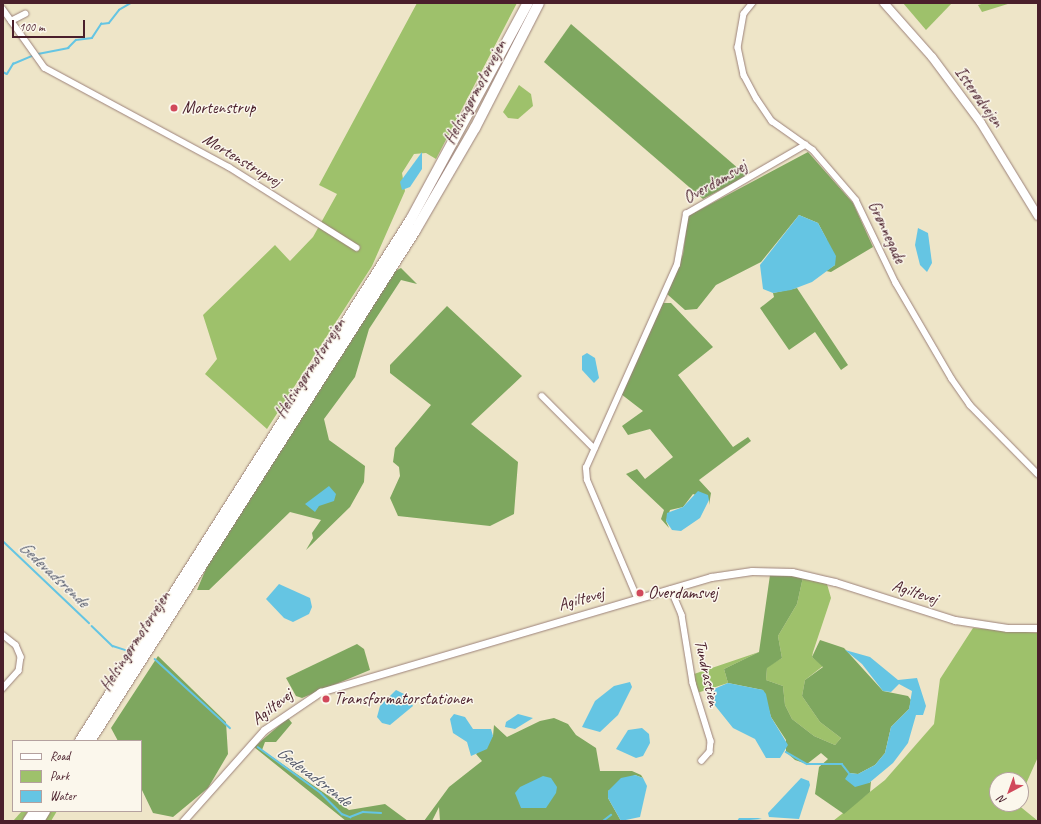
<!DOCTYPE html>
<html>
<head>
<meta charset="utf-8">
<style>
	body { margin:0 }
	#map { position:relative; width:1041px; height:824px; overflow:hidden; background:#eee5c8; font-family:Caveat,sans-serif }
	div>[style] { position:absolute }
	.green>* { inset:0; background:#9ec16b }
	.forest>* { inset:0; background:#7ea75f }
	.water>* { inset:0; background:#65c5e3 }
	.stream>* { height:1.5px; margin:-0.75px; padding:0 0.75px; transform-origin:0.75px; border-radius:0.75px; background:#65c5e3 }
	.roads { filter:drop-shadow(0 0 1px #9c827a) drop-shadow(0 0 1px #9c827a) }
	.minor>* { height:5.5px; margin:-2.75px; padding:0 2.75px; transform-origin:2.75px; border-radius:2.75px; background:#fff }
	.tertiary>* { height:7px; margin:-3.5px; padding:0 3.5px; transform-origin:3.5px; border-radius:3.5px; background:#fff }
	.primary>* { height:8px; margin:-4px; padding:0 4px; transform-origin:4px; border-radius:4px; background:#fff }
	.motorway>* { height:10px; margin:-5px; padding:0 5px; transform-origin:5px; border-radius:5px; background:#fff }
	.dots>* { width:11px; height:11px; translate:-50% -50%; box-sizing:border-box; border:2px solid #fbf7ec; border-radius:50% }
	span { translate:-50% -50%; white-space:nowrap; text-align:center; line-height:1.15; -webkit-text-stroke:3px #fbf7ec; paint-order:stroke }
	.street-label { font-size:17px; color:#4a1f2b }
	.poi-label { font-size:17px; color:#4a1f2b }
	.left { translate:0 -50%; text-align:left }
	.water-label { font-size:18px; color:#53596b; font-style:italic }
	.frame { position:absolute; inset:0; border:4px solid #4a1f2b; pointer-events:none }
	.legend { position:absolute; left:12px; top:740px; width:130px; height:72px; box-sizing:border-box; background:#fbf7ec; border:1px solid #b4a19f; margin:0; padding:5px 7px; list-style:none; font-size:12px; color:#4a1f2b }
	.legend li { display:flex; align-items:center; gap:8px; height:20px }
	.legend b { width:20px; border:1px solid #b4a19f }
	.north { position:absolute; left:989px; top:772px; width:40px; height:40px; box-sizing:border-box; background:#fbf7ec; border:1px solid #b4a19f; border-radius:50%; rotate:221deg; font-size:11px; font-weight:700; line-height:16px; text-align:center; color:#4a1f2b }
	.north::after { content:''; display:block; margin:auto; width:14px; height:18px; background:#d1495b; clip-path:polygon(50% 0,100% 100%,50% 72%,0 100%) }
	.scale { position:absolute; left:12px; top:20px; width:73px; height:18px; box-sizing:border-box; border:2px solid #4a1f2b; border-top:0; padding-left:5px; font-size:12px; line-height:14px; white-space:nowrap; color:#4a1f2b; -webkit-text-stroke:3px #fbf7ec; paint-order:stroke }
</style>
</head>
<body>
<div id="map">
	<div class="green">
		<i style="clip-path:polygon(417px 3px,517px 3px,436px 159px,426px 153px,414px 154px,402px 173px,405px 191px,372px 266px,267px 429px,205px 374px,217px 359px,203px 315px,275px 245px,290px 261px,313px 237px,337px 194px,319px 185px)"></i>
		<i style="clip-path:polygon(903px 3px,952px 3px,926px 30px)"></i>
		<i style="clip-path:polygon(985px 3px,1011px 3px,982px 12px,978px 5px)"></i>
		<i style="clip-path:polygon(519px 85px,531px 94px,533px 106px,518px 119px,508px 118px,503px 112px)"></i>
		<i style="clip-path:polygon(803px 577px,827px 584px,831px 598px,813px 652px,812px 657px,823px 666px,805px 680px,802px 696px,820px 722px,841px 738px,835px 745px,814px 736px,792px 719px,785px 705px,783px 686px,766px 680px,767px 667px,782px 658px,778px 636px,797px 604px)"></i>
		<i style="clip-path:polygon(973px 628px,1038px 633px,1038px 757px,1021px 795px,1021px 780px,997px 780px,997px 804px,1017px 804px,1038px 821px,833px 821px,885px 780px,934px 724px,940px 679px)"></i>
		<i style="clip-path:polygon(759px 652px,724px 669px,728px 683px,697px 693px,694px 674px)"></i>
		<i style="clip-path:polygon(22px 811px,28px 811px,22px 821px,13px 821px)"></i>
		<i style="clip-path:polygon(51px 811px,57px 811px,51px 821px,44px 821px)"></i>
	</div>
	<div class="forest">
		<i style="clip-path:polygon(571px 24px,747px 176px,703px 199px,544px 62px)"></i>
		<i style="clip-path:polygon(808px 152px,853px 203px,873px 247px,831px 272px,826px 271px,835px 265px,826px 238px,818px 223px,799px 215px,761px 262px,716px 285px,697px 309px,685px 310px,667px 294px,683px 254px,688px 216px)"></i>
		<i style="clip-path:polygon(401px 268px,417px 284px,401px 280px,369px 329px,355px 377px,324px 419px,329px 440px,365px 466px,364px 482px,350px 507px,306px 550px,313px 538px,312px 533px,321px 520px,290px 512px,209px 590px,197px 590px,208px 564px,395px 271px)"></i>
		<i style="clip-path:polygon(797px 288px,848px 365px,841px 370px,815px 332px,789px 350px,760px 308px,774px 297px,773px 293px)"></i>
		<i style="clip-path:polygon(663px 303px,671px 303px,713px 347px,678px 375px,733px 447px,748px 437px,751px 441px,699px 480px,711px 493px,709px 505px,709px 500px,693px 494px,683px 507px,670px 510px,666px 521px,669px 528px,661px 519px,664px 510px,626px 474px,637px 469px,645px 479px,673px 457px,650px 429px,628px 435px,622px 426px,643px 411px,621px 394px)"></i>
		<i style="clip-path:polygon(447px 306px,522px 376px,471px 424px,518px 462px,514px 514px,490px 526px,398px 516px,390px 498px,400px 476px,399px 467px,393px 462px,395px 448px,431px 405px,390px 373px,390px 365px)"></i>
		<i style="clip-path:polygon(770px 575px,803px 577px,797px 604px,778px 636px,782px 658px,767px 668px,766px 680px,783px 686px,785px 705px,792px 719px,814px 736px,835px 745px,841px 738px,820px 722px,802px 696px,805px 680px,823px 667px,812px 657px,820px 640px,844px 648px,883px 691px,908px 696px,911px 700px,909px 709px,891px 727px,885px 753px,875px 765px,858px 774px,849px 773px,869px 783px,871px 781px,870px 792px,844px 814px,815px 794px,819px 767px,828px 759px,821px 753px,807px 764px,795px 760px,786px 752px,786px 740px,771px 717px,763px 690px,728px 683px,724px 669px,759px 652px)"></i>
		<i style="clip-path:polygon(357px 644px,364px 649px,370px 670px,302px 698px,296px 696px,286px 678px)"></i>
		<i style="clip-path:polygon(158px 656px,226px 722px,228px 754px,208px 788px,173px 817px,153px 813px,141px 788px,141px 741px,118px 741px,111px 728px)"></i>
		<i style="clip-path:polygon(288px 718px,292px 723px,276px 742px,265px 742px,262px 750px,349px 810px,385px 804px,408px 821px,346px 821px,254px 747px)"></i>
		<i style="clip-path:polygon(554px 718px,568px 724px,576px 735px,596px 748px,600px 771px,632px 771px,641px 775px,643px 778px,635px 775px,608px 791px,608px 798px,621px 821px,440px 821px,439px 807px,432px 821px,424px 821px,449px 787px,482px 761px,476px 754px,493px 736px,494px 725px,507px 737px,540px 721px)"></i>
	</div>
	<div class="water">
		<i style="clip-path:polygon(422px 152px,422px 169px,410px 187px,402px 190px,400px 182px)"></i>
		<i style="clip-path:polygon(799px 215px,818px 223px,836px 256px,835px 265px,812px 282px,791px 290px,773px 293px,763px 289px,760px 265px)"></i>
		<i style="clip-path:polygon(918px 228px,928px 233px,932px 263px,927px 272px,920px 265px,915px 245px)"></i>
		<i style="clip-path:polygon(587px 353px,595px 358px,599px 378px,594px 383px,582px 370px,582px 356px)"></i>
		<i style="clip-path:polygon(329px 486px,336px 494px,334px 501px,319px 506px,315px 512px,305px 504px)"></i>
		<i style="clip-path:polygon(698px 491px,708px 495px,709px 500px,700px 518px,681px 531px,672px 530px,666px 521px,667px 513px,683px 507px)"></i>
		<i style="clip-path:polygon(279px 584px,310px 598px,312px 607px,309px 614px,293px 622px,284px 618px,266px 599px)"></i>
		<i style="clip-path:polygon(845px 650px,870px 657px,898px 680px,917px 678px,926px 706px,923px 715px,916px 715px,908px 743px,893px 763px,869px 783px,855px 787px,845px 779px,849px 773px,858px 774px,875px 765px,885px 753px,891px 727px,909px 709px,912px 691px,899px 684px,891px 692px,883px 691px,862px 664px)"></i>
		<i style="clip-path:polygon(630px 682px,632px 687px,618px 715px,600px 732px,582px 727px,595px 701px,614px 686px)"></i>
		<i style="clip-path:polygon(728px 683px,763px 690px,766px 694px,771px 717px,788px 745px,780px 758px,766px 758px,755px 739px,733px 728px,713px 703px,714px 689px)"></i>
		<i style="clip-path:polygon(396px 690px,408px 696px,413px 706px,390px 725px,382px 723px,377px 717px,380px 706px)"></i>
		<i style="clip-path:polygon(454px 714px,465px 717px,473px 729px,491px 729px,493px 736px,487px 749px,471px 756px,467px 742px,453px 733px,450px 719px)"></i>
		<i style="clip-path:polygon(518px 714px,533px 718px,515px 729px,505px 727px,506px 722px)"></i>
		<i style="clip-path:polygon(642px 728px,649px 734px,650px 743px,643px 756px,636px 758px,616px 749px,628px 730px)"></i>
		<i style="clip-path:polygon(635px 775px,643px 778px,647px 786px,640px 817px,621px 821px,608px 798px,608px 791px,621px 778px)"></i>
		<i style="clip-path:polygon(543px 776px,551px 778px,557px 787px,556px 793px,546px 808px,521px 808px,515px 793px,520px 787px)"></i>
		<i style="clip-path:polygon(801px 778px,809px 781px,810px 785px,799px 819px,769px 817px,768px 813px)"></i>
		<i style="clip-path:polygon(739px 818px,758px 818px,762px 819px,737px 821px)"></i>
	</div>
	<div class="stream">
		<i style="left:38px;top:54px;width:31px;rotate:-11deg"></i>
		<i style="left:68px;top:48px;width:11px;rotate:-45deg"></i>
		<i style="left:76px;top:40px;width:16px;rotate:-7deg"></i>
		<i style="left:92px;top:38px;width:17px;rotate:-57deg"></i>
		<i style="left:101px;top:24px;width:8px;rotate:-7deg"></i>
		<i style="left:109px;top:23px;width:16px;rotate:-52deg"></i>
		<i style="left:119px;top:10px;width:14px;rotate:-30deg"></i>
		<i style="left:3px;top:72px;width:4px;rotate:27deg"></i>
		<i style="left:7px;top:74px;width:12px;rotate:-59deg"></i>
		<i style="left:13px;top:64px;width:23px;rotate:-23deg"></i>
		<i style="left:3px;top:541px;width:119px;rotate:43.6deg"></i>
		<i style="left:92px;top:626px;width:29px;rotate:44deg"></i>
		<i style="left:113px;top:646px;width:13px;rotate:18deg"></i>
		<i style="left:155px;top:659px;width:102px;rotate:42.6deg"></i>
		<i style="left:258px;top:747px;width:78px;rotate:36.1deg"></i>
		<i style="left:321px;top:793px;width:30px;rotate:45deg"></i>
		<i style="left:342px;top:814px;width:9px;rotate:21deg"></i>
		<i style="left:350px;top:817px;width:14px;rotate:-21deg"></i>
		<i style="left:363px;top:812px;width:18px;rotate:3deg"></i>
		<i style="left:786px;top:752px;width:24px;rotate:30deg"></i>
		<i style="left:807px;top:764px;width:35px"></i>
		<i style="left:842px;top:764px;width:11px;rotate:52deg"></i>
		<i style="left:603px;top:821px;width:10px;rotate:-37deg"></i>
	</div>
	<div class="roads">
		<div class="minor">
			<i style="left:753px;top:3px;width:14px;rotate:129deg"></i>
			<i style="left:744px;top:14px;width:34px;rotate:100deg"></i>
			<i style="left:738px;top:47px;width:29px;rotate:78deg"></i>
			<i style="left:744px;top:75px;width:27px;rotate:62deg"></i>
			<i style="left:757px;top:99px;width:27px;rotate:56deg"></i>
			<i style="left:772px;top:121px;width:50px;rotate:35.3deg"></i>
			<i style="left:813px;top:150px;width:66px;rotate:49.3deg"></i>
			<i style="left:856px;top:200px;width:92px;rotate:64.3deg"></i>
			<i style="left:896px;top:283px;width:111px;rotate:59.7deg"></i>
			<i style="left:952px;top:379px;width:32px;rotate:55deg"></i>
			<i style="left:970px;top:405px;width:97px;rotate:45.4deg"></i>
			<i style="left:3px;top:9px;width:72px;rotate:54.6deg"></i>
			<i style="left:45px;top:68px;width:209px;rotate:28.3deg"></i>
			<i style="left:229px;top:167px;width:151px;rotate:32.3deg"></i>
			<i style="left:11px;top:21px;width:16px;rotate:-27deg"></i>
			<i style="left:542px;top:396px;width:74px;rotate:45deg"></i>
			<i style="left:671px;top:589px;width:28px;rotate:67deg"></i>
			<i style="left:682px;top:615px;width:69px;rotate:80.8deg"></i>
			<i style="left:693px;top:683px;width:61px;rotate:72.8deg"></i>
			<i style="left:711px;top:741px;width:11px;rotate:95deg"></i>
			<i style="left:710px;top:752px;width:12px;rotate:132deg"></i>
			<i style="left:637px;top:598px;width:128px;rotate:-113deg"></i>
			<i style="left:587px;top:480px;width:12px;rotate:-95deg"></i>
			<i style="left:586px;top:468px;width:222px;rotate:-65.9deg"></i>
			<i style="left:677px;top:265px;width:52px;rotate:-80deg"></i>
			<i style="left:686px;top:214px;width:138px;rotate:-30.1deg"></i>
			<i style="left:3px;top:635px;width:16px;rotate:38deg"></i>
			<i style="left:16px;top:645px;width:13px;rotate:67deg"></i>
			<i style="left:21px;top:657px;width:14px;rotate:98deg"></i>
			<i style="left:19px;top:671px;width:24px;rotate:132deg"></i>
		</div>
		<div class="tertiary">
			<i style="left:183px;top:821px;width:122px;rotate:-48.3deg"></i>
			<i style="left:264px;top:730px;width:68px;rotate:-34.2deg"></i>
			<i style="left:320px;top:692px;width:408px;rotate:-16.4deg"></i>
			<i style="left:711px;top:577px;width:41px;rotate:-8.3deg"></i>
			<i style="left:752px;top:571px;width:40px;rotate:1.4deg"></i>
			<i style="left:792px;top:572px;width:44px;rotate:13.1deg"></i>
			<i style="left:835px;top:582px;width:126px;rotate:17.6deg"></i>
			<i style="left:955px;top:620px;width:53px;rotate:8.7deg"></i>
			<i style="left:1007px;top:628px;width:31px"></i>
		</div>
		<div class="primary">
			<i style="left:884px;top:3px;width:72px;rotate:48.4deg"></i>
			<i style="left:932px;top:57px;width:82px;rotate:53.4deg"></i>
			<i style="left:981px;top:123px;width:109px;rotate:58.5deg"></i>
		</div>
		<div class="motorway">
			<i style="left:80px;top:741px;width:618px;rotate:-57.62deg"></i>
			<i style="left:411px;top:219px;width:246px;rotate:-61.6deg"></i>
			<i style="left:90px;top:741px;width:605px;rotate:-57.49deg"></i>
			<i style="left:415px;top:231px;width:119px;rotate:-59.8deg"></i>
			<i style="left:475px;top:128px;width:140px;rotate:-62.9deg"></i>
			<i style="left:28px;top:821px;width:12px;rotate:-55deg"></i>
			<i style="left:39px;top:821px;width:12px;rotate:-59deg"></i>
		</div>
	</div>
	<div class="dots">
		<i style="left:174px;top:108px;background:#d1495b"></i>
		<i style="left:640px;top:593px;background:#d1495b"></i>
		<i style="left:326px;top:699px;background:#d1495b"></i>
	</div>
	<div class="street-label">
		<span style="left:475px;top:92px;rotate:-62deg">Helsingørmotorvejen</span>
		<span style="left:979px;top:97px;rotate:54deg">Isterødvejen</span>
		<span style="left:242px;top:160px;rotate:31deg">Mortenstrupvej</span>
		<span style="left:715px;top:182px;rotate:-30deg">Overdamsvej</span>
		<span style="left:887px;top:232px;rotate:65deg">Grønnegade</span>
		<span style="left:310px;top:368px;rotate:-57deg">Helsingørmotorvejen</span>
		<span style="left:915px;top:592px;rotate:18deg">Agiltevej</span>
		<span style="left:581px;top:599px;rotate:-16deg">Agiltevej</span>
		<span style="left:135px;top:641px;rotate:-57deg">Helsingørmotorvejen</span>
		<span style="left:707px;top:673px;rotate:78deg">Tundrastien</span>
		<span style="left:272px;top:707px;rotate:-38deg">Agiltevej</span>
	</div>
	<div class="poi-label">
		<span class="left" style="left:182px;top:108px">Mortenstrup</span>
		<span class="left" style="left:648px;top:593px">Overdamsvej</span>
		<span class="left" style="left:334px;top:699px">Transformatorstationen</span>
	</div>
	<div class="water-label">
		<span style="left:54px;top:574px;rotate:43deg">Gedevadsrende</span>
		<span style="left:314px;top:776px;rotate:37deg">Gedevadsrende</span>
	</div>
	<div class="frame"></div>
	<ul class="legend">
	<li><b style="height:5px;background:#fff"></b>Road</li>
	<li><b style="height:11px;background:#9ec16b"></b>Park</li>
	<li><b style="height:11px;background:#65c5e3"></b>Water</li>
	</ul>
	<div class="north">N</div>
	<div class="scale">100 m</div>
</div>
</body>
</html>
